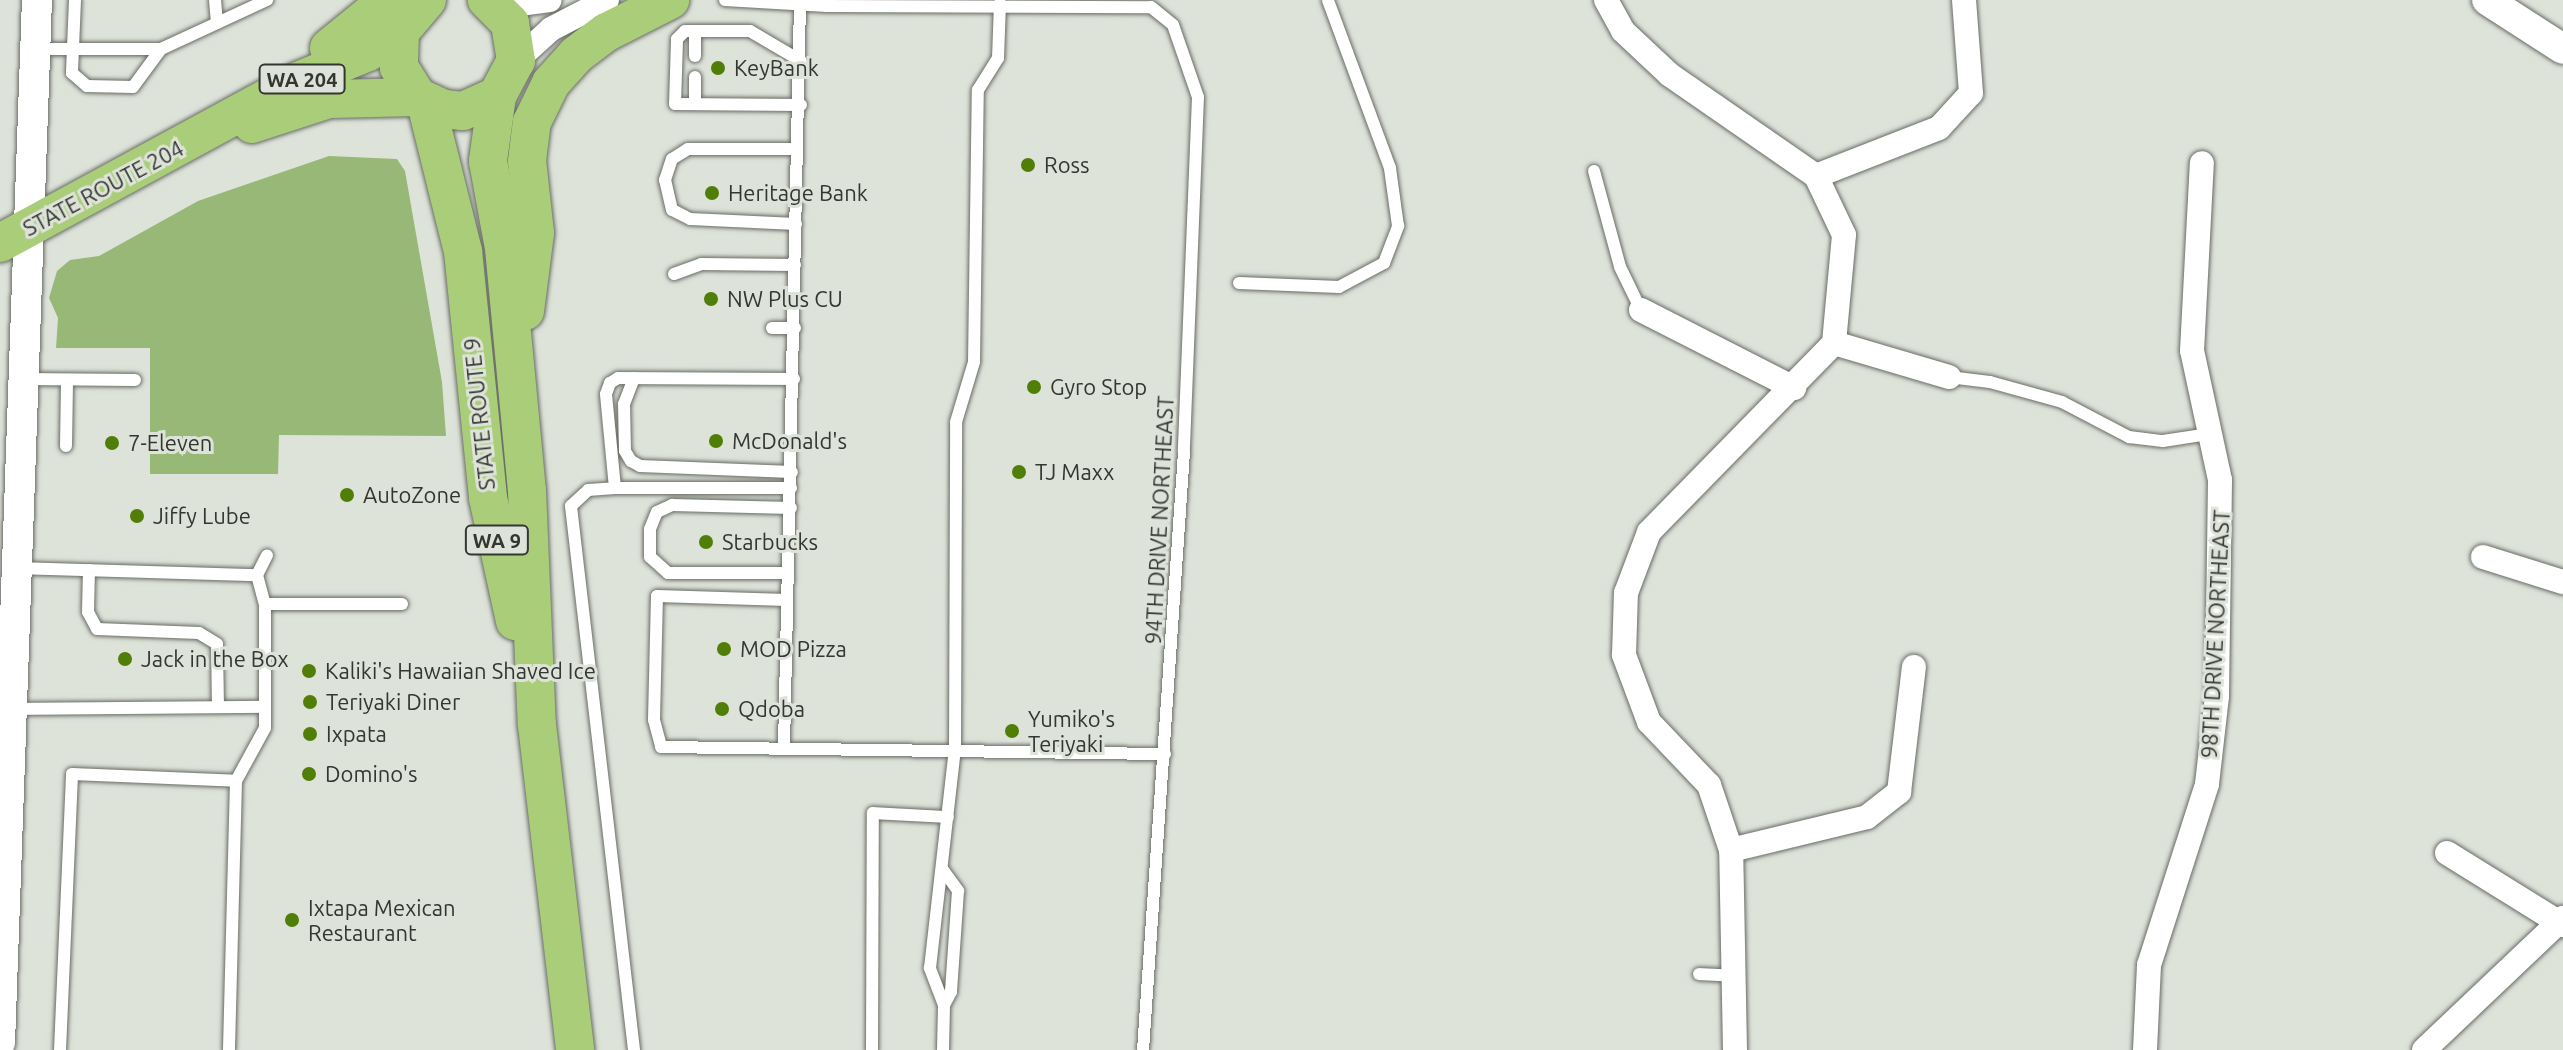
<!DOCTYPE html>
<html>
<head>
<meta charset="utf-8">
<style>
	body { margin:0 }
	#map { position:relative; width:2563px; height:1050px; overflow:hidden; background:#dee3da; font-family:Ubuntu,sans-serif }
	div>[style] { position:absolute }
	.forest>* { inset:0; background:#97b877 }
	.roads { filter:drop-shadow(0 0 2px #686c65) drop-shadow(0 0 2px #686c65) }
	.service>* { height:12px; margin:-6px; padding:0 6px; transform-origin:6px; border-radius:6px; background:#fff }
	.minor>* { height:24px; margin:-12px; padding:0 12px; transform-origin:12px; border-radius:12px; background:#fff }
	.tertiary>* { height:30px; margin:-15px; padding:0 15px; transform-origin:15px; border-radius:15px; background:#fff }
	.primary>* { height:38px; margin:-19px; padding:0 19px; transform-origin:19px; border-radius:19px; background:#aacd79 }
	.dots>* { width:22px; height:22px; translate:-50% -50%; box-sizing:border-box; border:4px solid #dee3da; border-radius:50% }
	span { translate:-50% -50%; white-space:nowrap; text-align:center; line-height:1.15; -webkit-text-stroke:6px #dee3da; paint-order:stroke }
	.shield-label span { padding:2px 6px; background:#dee3da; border:2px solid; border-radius:6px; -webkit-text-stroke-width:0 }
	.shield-label { font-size:20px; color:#343632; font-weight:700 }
	.poi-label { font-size:22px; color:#343632 }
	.left { translate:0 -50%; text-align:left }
	.street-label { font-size:22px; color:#343632 }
</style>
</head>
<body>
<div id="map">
	<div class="forest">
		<i style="clip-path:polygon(329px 156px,397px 159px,405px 171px,442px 382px,446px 436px,279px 435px,278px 474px,150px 474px,150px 348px,56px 348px,58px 318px,49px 298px,57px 271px,70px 260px,99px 256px,198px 201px)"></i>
	</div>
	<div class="roads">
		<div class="service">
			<i style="left:75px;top:0;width:73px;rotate:92.4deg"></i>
			<i style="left:72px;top:73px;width:20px;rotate:41deg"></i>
			<i style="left:87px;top:86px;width:46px;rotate:1.2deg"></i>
			<i style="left:133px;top:87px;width:47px;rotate:-53.6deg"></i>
			<i style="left:215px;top:0;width:23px;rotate:85deg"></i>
			<i style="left:725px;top:0;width:102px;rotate:3.4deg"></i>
			<i style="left:827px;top:6px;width:324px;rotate:0.2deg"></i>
			<i style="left:1151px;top:7px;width:28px;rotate:39deg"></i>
			<i style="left:1173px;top:25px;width:76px;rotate:70.9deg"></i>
			<i style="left:1198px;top:97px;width:355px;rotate:92.3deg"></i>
			<i style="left:1184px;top:452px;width:599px;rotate:93.92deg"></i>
			<i style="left:37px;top:49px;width:124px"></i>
			<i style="left:161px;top:49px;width:117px;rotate:-24.8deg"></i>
			<i style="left:695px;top:56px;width:25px;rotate:-90deg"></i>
			<i style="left:695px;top:77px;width:27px;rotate:90deg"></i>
			<i style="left:801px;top:105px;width:126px;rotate:-179.5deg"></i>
			<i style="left:675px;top:104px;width:65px;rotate:-88.2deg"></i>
			<i style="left:677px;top:39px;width:11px;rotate:-45deg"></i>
			<i style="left:685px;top:31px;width:65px"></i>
			<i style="left:750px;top:31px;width:59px;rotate:30.5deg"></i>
			<i style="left:1594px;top:171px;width:99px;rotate:74.8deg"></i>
			<i style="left:1620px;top:267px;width:48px;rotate:64deg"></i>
			<i style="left:796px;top:224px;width:106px;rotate:-177.3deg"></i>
			<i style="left:690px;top:219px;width:20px;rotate:-153deg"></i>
			<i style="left:672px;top:210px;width:31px;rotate:-103deg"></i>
			<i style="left:665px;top:180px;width:22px;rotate:-72deg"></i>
			<i style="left:672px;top:159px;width:19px;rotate:-32deg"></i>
			<i style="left:688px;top:149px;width:108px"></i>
			<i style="left:674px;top:274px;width:29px;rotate:-20deg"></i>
			<i style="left:701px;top:264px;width:94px;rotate:0.6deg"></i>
			<i style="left:1239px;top:283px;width:100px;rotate:2.3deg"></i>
			<i style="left:1339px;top:287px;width:51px;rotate:-28.1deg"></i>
			<i style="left:1384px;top:263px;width:40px;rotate:-69deg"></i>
			<i style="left:1398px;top:226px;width:59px;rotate:-97.9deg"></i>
			<i style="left:1390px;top:168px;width:179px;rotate:-110.3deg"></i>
			<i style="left:772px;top:328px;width:23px"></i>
			<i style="left:1949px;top:377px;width:41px;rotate:7deg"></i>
			<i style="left:1990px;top:382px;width:75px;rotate:15.5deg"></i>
			<i style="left:2062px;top:402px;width:76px;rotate:27.6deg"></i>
			<i style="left:2129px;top:437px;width:34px;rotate:7deg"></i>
			<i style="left:2163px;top:441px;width:47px;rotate:-8.7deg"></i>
			<i style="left:634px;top:378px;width:28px;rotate:111deg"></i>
			<i style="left:624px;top:404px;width:47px;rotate:88.8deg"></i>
			<i style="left:625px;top:451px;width:12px;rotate:59deg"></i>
			<i style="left:631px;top:461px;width:10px;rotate:29deg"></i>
			<i style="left:640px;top:466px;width:152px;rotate:2.3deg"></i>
			<i style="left:24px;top:379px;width:111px;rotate:0.5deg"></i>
			<i style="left:66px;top:446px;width:66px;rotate:-89.1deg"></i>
			<i style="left:615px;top:488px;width:94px;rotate:-95.5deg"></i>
			<i style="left:606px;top:394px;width:12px;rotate:-70deg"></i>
			<i style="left:610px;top:383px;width:9px;rotate:-32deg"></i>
			<i style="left:618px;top:378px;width:176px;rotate:0.3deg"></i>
			<i style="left:16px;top:568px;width:241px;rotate:1.7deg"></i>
			<i style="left:257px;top:575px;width:30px;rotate:75deg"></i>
			<i style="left:265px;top:604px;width:124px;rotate:90deg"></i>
			<i style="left:265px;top:728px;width:60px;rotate:118.7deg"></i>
			<i style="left:236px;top:781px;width:269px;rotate:91.5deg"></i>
			<i style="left:89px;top:570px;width:42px;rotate:91.4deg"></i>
			<i style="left:88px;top:612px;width:19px;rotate:62deg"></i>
			<i style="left:97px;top:629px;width:102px;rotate:2.2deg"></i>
			<i style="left:199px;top:633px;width:21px;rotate:31deg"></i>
			<i style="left:217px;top:644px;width:62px;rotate:89.1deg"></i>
			<i style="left:788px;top:573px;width:120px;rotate:180deg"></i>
			<i style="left:668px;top:573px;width:24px;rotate:-138deg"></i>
			<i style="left:650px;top:557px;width:28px;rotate:-90deg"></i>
			<i style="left:650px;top:529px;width:18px;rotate:-68deg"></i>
			<i style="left:657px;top:512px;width:17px;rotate:-25deg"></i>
			<i style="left:672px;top:505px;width:119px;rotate:1.4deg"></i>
			<i style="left:257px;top:575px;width:22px;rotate:-63deg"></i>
			<i style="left:787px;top:600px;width:130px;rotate:-178.2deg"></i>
			<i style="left:657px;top:596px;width:124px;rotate:91.4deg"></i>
			<i style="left:654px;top:720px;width:28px;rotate:75deg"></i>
			<i style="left:661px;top:747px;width:504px;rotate:0.8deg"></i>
			<i style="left:265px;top:604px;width:137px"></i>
			<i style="left:11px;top:709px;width:254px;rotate:-0.5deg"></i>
			<i style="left:784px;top:748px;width:748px;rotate:-88.77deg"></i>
			<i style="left:943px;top:870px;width:26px;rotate:54deg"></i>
			<i style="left:958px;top:891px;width:101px;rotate:94deg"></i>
			<i style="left:951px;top:992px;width:15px;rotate:118deg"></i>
			<i style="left:1699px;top:974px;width:34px;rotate:3deg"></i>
			<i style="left:60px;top:1050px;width:276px;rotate:-87.5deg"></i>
			<i style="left:72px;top:774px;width:164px;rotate:2.4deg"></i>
			<i style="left:634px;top:1050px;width:548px;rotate:-96.61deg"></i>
			<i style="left:571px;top:506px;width:23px;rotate:-43deg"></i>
			<i style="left:588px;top:490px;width:27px;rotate:-4deg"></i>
			<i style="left:615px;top:488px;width:176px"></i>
			<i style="left:872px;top:1050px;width:237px;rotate:-89.8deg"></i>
			<i style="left:873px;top:813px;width:75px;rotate:3.1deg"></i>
			<i style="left:943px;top:1050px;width:45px;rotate:-88.7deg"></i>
			<i style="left:944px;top:1005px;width:40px;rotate:-111deg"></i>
			<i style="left:930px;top:968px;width:220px;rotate:-83.5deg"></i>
			<i style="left:955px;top:749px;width:327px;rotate:-89.8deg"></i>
			<i style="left:956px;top:422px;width:63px;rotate:-73.3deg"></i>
			<i style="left:974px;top:362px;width:272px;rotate:-89.2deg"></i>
			<i style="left:978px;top:90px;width:38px;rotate:-58deg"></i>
			<i style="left:998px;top:58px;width:55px;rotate:-87.9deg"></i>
		</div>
		<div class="minor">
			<i style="left:1606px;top:0;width:35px;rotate:61deg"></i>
			<i style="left:1623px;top:31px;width:64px;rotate:43.1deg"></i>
			<i style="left:1670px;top:75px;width:178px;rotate:34.7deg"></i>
			<i style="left:1816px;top:176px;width:65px;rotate:64.6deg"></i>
			<i style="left:1844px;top:235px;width:108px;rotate:95.3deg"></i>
			<i style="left:497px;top:7px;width:53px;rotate:-7.5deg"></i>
			<i style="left:516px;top:61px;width:47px;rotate:-42.4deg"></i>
			<i style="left:551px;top:29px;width:63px;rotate:-27.4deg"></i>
			<i style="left:1816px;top:176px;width:132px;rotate:-21.3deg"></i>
			<i style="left:1939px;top:128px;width:47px;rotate:-47.6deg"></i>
			<i style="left:1971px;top:93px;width:93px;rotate:-94.3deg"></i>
			<i style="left:1641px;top:310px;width:172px;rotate:27deg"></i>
			<i style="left:1834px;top:343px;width:120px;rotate:16.5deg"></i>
			<i style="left:2483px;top:557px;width:84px;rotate:17.4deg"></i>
			<i style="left:1731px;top:850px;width:140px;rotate:-13.6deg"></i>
			<i style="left:1867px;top:817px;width:41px;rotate:-38deg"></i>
			<i style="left:1899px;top:792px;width:126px;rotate:-83.2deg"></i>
			<i style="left:2447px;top:853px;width:137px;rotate:31.8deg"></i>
			<i style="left:1735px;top:1050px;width:200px;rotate:-91.1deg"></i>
			<i style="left:1731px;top:850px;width:69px;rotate:-108.7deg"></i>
			<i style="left:1709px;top:785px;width:87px;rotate:-133.6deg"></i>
			<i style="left:1649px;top:722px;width:72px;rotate:-110.5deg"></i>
			<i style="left:1624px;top:655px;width:62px;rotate:-88.2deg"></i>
			<i style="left:1626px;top:593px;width:65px;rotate:-69.3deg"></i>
			<i style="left:1649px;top:532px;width:264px;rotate:-45.6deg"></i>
			<i style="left:2145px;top:1050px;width:85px;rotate:-87.3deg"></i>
			<i style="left:2149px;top:965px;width:190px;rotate:-72.2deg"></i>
			<i style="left:2207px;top:784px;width:89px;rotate:-83.5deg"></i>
			<i style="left:2217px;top:696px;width:216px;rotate:-89.2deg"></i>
			<i style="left:2220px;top:480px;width:132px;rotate:-102.2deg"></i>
			<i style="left:2192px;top:351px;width:188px;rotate:-87deg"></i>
			<i style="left:2424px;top:1050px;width:192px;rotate:-43.5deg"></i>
		</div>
		<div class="tertiary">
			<i style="left:2487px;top:0;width:90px;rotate:32.8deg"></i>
			<i style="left:0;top:1043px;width:1044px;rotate:-87.97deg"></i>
		</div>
		<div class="primary">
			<i style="left:427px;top:0;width:42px;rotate:130.2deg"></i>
			<i style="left:400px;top:32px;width:35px;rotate:92deg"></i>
			<i style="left:399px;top:67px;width:36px;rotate:58deg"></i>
			<i style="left:418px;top:97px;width:29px;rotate:25deg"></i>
			<i style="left:444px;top:109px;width:19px;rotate:6deg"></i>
			<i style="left:463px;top:111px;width:37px;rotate:-24deg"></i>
			<i style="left:497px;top:96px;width:40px;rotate:-62deg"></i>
			<i style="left:516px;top:61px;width:38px;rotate:-99deg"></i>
			<i style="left:510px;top:23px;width:33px;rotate:-135deg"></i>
			<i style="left:329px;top:48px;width:76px;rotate:-39.1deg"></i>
			<i style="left:497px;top:96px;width:66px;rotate:97.9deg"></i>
			<i style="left:488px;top:161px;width:88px;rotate:79.6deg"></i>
			<i style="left:504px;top:248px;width:244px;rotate:84.6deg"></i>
			<i style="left:527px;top:491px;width:234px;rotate:87.6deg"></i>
			<i style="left:537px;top:725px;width:327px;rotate:83.3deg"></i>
			<i style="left:426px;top:103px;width:153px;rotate:76deg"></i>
			<i style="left:463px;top:251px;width:248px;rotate:84.2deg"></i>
			<i style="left:488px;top:498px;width:126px;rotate:77.6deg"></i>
			<i style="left:252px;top:124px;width:81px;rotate:-18deg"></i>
			<i style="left:329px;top:99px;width:89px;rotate:-1.3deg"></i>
			<i style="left:0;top:243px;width:339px;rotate:-28.5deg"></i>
			<i style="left:298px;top:81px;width:76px;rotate:-22.5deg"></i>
			<i style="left:368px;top:52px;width:38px;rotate:-32deg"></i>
			<i style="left:525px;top:311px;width:79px;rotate:-82.7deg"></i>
			<i style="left:535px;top:233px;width:72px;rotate:-96.3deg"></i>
			<i style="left:527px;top:161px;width:39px;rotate:-83deg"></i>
			<i style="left:532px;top:122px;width:43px;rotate:-64deg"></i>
			<i style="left:551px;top:83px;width:38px;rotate:-48deg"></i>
			<i style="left:576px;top:55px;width:39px;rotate:-37deg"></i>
			<i style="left:607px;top:32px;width:71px;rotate:-26.9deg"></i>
		</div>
	</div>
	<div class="dots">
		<i style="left:718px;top:68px;background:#517e06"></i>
		<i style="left:1028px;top:165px;background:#517e06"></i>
		<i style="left:712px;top:193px;background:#517e06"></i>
		<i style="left:711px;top:299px;background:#517e06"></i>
		<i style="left:1034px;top:387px;background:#517e06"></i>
		<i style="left:716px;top:441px;background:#517e06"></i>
		<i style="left:112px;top:443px;background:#517e06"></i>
		<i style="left:1019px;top:472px;background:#517e06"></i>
		<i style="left:347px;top:495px;background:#517e06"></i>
		<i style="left:137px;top:516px;background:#517e06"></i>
		<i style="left:706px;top:542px;background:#517e06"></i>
		<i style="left:724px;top:649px;background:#517e06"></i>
		<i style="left:125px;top:659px;background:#517e06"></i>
		<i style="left:309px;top:671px;background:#517e06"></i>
		<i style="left:310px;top:702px;background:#517e06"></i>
		<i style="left:722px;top:709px;background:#517e06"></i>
		<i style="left:1012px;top:731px;background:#517e06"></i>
		<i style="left:310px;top:734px;background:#517e06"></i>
		<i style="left:309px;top:774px;background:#517e06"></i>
		<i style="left:292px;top:920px;background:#517e06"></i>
	</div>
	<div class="shield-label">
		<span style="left:302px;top:79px">WA 204</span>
		<span style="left:497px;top:540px">WA 9</span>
	</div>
	<div class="poi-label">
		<span class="left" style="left:734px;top:68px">KeyBank</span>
		<span class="left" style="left:1044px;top:165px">Ross</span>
		<span class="left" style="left:728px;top:193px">Heritage Bank</span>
		<span class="left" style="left:727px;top:299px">NW Plus CU</span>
		<span class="left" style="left:1050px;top:387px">Gyro Stop</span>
		<span class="left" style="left:732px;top:441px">McDonald's</span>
		<span class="left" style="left:128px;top:443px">7-Eleven</span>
		<span class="left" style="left:1035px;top:472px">TJ Maxx</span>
		<span class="left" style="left:363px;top:495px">AutoZone</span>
		<span class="left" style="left:153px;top:516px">Jiffy Lube</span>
		<span class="left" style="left:722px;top:542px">Starbucks</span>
		<span class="left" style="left:740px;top:649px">MOD Pizza</span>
		<span class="left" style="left:141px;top:659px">Jack in the Box</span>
		<span class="left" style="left:325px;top:671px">Kaliki's Hawaiian Shaved Ice</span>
		<span class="left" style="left:326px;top:702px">Teriyaki Diner</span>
		<span class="left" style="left:738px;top:709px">Qdoba</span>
		<span class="left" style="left:1028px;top:731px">Yumiko's<br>Teriyaki</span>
		<span class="left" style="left:326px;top:734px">Ixpata</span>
		<span class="left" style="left:325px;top:774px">Domino's</span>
		<span class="left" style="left:308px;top:920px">Ixtapa Mexican<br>Restaurant</span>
	</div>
	<div class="street-label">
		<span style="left:103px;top:188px;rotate:-28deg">STATE ROUTE 204</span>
		<span style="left:479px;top:414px;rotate:-96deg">STATE ROUTE 9</span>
		<span style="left:1159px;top:520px;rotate:-87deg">94TH DRIVE NORTHEAST</span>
		<span style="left:2215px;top:634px;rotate:-87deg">98TH DRIVE NORTHEAST</span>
	</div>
</div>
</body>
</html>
